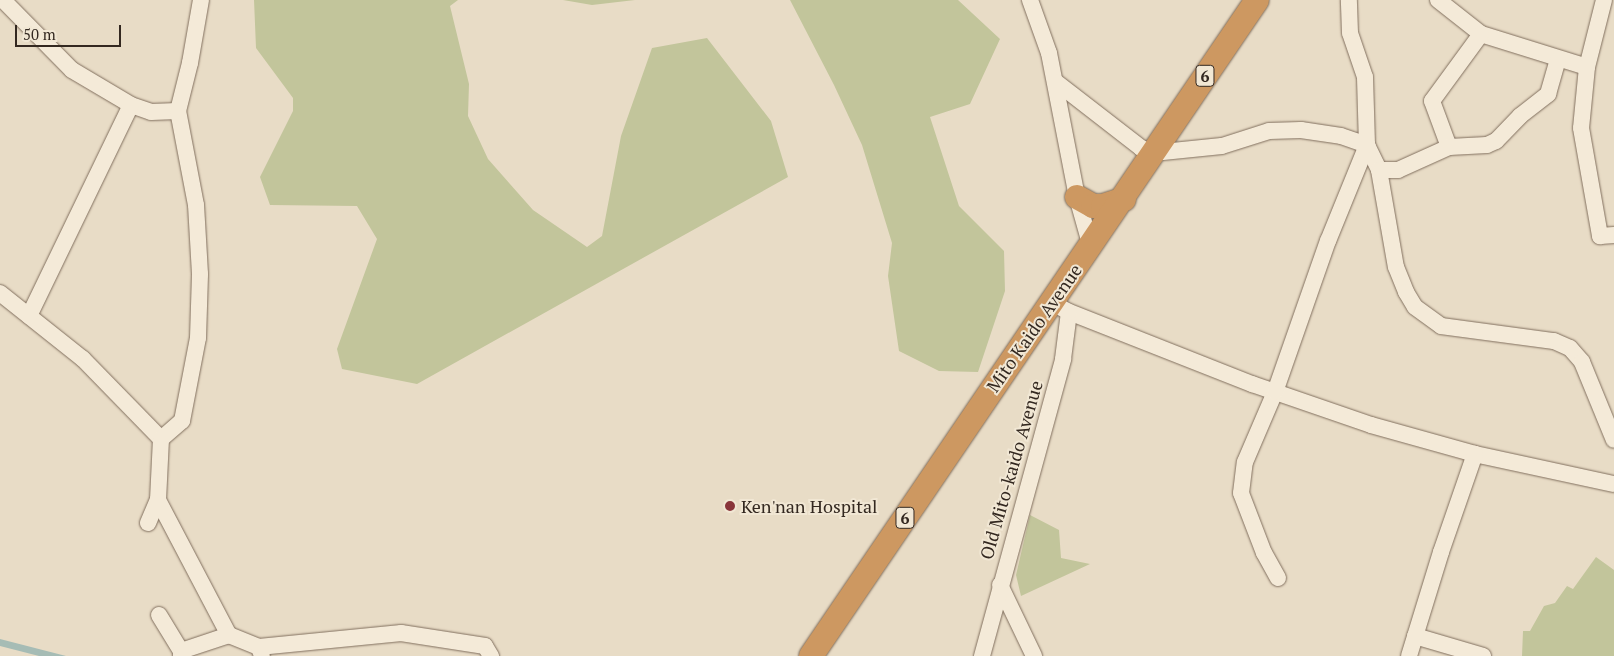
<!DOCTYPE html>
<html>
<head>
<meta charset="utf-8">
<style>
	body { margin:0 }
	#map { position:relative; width:1614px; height:656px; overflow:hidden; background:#e8dcc6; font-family:"PT Serif",serif }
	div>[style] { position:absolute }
	.green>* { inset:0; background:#c2c59b }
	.water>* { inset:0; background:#a6bcb5 }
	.roads { filter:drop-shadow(0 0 1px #816f5e) drop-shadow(0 0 1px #816f5e) }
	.minor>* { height:16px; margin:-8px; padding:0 8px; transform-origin:8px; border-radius:8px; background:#f4ead8 }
	.highway>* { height:24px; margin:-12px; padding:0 12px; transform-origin:12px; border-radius:12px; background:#cd9861 }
	.dots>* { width:14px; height:14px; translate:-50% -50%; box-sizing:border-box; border:2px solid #f1e7d4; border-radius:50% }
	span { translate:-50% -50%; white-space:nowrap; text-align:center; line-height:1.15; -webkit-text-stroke:4px #f1e7d4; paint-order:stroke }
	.shield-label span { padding:1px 4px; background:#f1e7d4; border:1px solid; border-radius:4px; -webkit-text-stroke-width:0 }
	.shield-label { font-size:16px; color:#332820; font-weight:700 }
	.street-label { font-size:18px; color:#332820 }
	.poi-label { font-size:18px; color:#332820 }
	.left { translate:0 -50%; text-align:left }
	.scale { position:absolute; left:15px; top:25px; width:106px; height:22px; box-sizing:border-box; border:2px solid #332820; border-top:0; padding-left:6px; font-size:15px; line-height:18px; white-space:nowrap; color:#332820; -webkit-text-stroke:4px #f1e7d4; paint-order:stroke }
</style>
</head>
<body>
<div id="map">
	<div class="green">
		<i style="clip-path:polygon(254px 0,458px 0,450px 6px,469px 84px,468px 116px,488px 159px,533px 210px,587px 247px,602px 236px,621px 136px,652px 48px,707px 38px,771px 121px,788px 177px,417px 384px,342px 369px,337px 349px,377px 239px,357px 206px,270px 205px,260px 177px,293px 111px,293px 98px,256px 48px)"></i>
		<i style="clip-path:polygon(563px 0,635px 0,592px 5px)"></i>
		<i style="clip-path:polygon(790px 0,958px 0,1000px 39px,970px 104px,930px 117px,959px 206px,1004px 251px,1005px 291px,978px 372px,939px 371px,899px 351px,888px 276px,892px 243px,862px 145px,834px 85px)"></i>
		<i style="clip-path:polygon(1030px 515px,1059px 530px,1061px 558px,1090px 564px,1021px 596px,1016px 575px)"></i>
		<i style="clip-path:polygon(1596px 557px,1614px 570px,1614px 656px,1522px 656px,1523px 631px,1530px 631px,1544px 606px,1555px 603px,1567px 586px,1573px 589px)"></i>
	</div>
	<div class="water">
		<i style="clip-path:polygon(0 639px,66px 656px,39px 656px,0 646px)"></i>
	</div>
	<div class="roads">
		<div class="minor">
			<i style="left:3px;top:0;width:98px;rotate:45.4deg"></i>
			<i style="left:72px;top:70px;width:69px;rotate:30.7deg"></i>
			<i style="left:131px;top:105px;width:21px;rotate:19deg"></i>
			<i style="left:151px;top:112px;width:27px;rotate:-2deg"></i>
			<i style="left:1030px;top:0;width:56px;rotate:70.3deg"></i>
			<i style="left:1049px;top:53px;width:147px;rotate:79deg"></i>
			<i style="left:1077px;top:197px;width:52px;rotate:74.4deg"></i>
			<i style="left:1438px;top:0;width:55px;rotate:38.3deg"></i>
			<i style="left:1481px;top:34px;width:111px;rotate:17.3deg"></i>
			<i style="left:1604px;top:0;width:69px;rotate:104.2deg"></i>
			<i style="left:1587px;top:67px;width:61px;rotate:95.6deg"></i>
			<i style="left:1581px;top:128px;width:110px;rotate:80deg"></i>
			<i style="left:1600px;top:236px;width:14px;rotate:-4deg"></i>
			<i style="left:1056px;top:82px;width:108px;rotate:37.8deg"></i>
			<i style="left:1141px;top:148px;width:13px;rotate:23deg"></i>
			<i style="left:1153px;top:153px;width:69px;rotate:-5.8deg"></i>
			<i style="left:1222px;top:146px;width:49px;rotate:-17.7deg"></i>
			<i style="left:1269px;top:131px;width:32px;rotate:-2deg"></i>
			<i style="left:1301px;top:130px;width:40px;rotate:8.5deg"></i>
			<i style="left:1341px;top:136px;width:28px;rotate:19deg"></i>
			<i style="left:1367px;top:145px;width:28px;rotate:64deg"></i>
			<i style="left:1379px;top:170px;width:98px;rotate:80.1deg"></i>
			<i style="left:1396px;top:267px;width:27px;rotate:68deg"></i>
			<i style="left:1406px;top:292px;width:17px;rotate:59deg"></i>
			<i style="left:1415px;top:307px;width:32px;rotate:36deg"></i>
			<i style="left:1441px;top:326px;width:114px;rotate:7.6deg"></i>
			<i style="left:1554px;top:341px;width:17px;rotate:24deg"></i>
			<i style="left:1570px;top:348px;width:18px;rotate:49deg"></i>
			<i style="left:1582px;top:362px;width:84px;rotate:67.7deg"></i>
			<i style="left:1449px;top:147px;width:49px;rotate:-110.3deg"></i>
			<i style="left:1432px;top:101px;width:83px;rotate:-53.8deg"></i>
			<i style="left:1379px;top:170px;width:19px"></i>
			<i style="left:1398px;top:170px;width:56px;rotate:-24.3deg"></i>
			<i style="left:1449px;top:147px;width:38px;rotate:-3deg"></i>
			<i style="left:1487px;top:145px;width:10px;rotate:-24deg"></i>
			<i style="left:1496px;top:141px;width:35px;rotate:-46deg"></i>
			<i style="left:1520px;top:116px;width:36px;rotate:-38deg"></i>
			<i style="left:1548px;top:94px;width:36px;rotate:-74deg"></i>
			<i style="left:0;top:293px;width:106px;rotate:38.5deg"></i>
			<i style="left:83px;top:359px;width:112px;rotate:45.7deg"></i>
			<i style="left:1069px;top:312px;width:197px;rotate:21.5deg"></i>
			<i style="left:1252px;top:384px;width:126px;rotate:19deg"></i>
			<i style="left:1371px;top:425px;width:108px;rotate:15.6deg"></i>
			<i style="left:1475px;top:454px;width:142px;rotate:12.2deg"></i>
			<i style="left:29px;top:316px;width:234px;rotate:-64.2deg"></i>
			<i style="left:158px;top:500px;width:153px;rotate:62.3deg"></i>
			<i style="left:229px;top:635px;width:32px;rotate:22deg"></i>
			<i style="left:259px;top:647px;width:9px;rotate:72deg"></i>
			<i style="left:148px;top:523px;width:25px;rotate:-67deg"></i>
			<i style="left:158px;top:500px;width:61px;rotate:-87.2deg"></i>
			<i style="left:161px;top:439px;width:28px;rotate:-41deg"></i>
			<i style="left:182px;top:421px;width:85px;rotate:-79.1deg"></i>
			<i style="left:198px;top:338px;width:64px;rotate:-88.2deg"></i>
			<i style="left:200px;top:274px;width:69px;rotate:-93.3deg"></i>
			<i style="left:196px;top:205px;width:96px;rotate:-100.8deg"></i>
			<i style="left:178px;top:111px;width:49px;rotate:-76deg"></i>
			<i style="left:190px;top:63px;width:64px;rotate:-80.1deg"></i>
			<i style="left:1278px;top:578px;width:29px;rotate:-119deg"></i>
			<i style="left:1264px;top:553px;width:64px;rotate:-111deg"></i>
			<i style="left:1241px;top:493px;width:31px;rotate:-83deg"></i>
			<i style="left:1245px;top:462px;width:76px;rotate:-66.8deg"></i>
			<i style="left:1275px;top:392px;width:160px;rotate:-70.7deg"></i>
			<i style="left:1328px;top:241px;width:104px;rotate:-67.9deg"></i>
			<i style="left:1367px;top:145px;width:68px;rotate:-91.7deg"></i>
			<i style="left:1365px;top:77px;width:46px;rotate:-108.8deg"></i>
			<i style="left:1350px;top:33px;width:33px;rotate:-92deg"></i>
			<i style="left:1000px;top:585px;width:79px;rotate:64.4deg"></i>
			<i style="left:159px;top:615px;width:42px;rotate:58.6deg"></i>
			<i style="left:181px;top:651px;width:5px;rotate:90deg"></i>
			<i style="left:1415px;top:636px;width:71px;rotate:16.4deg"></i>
			<i style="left:259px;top:647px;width:143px;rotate:-5.6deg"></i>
			<i style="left:401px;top:633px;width:85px;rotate:8.8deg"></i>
			<i style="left:485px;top:646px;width:12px;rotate:59deg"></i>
			<i style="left:181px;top:651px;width:51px;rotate:-18.4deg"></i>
			<i style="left:982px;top:656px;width:308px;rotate:-74.7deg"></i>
			<i style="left:1063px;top:359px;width:47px;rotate:-82.7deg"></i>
			<i style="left:1069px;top:312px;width:10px;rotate:-151deg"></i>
			<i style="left:1409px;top:656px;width:109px;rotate:-72.9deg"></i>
			<i style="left:1441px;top:552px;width:104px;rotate:-70.9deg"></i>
		</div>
		<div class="highway">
			<i style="left:1077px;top:197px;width:18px;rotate:29deg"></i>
			<i style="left:1093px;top:206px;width:10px"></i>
			<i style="left:1103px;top:206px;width:22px;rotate:-18deg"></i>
			<i style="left:811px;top:656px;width:793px;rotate:-55.79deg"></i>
		</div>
	</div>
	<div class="dots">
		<i style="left:730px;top:506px;background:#89353a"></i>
	</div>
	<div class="shield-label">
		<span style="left:1205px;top:76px">6</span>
		<span style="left:905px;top:518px">6</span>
	</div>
	<div class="street-label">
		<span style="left:1034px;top:328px;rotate:-55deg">Mito Kaido Avenue</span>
		<span style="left:1011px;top:470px;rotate:-74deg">Old Mito-kaido Avenue</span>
	</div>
	<div class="poi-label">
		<span class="left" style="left:741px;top:506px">Ken'nan Hospital</span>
	</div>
	<div class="scale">50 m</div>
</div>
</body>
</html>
